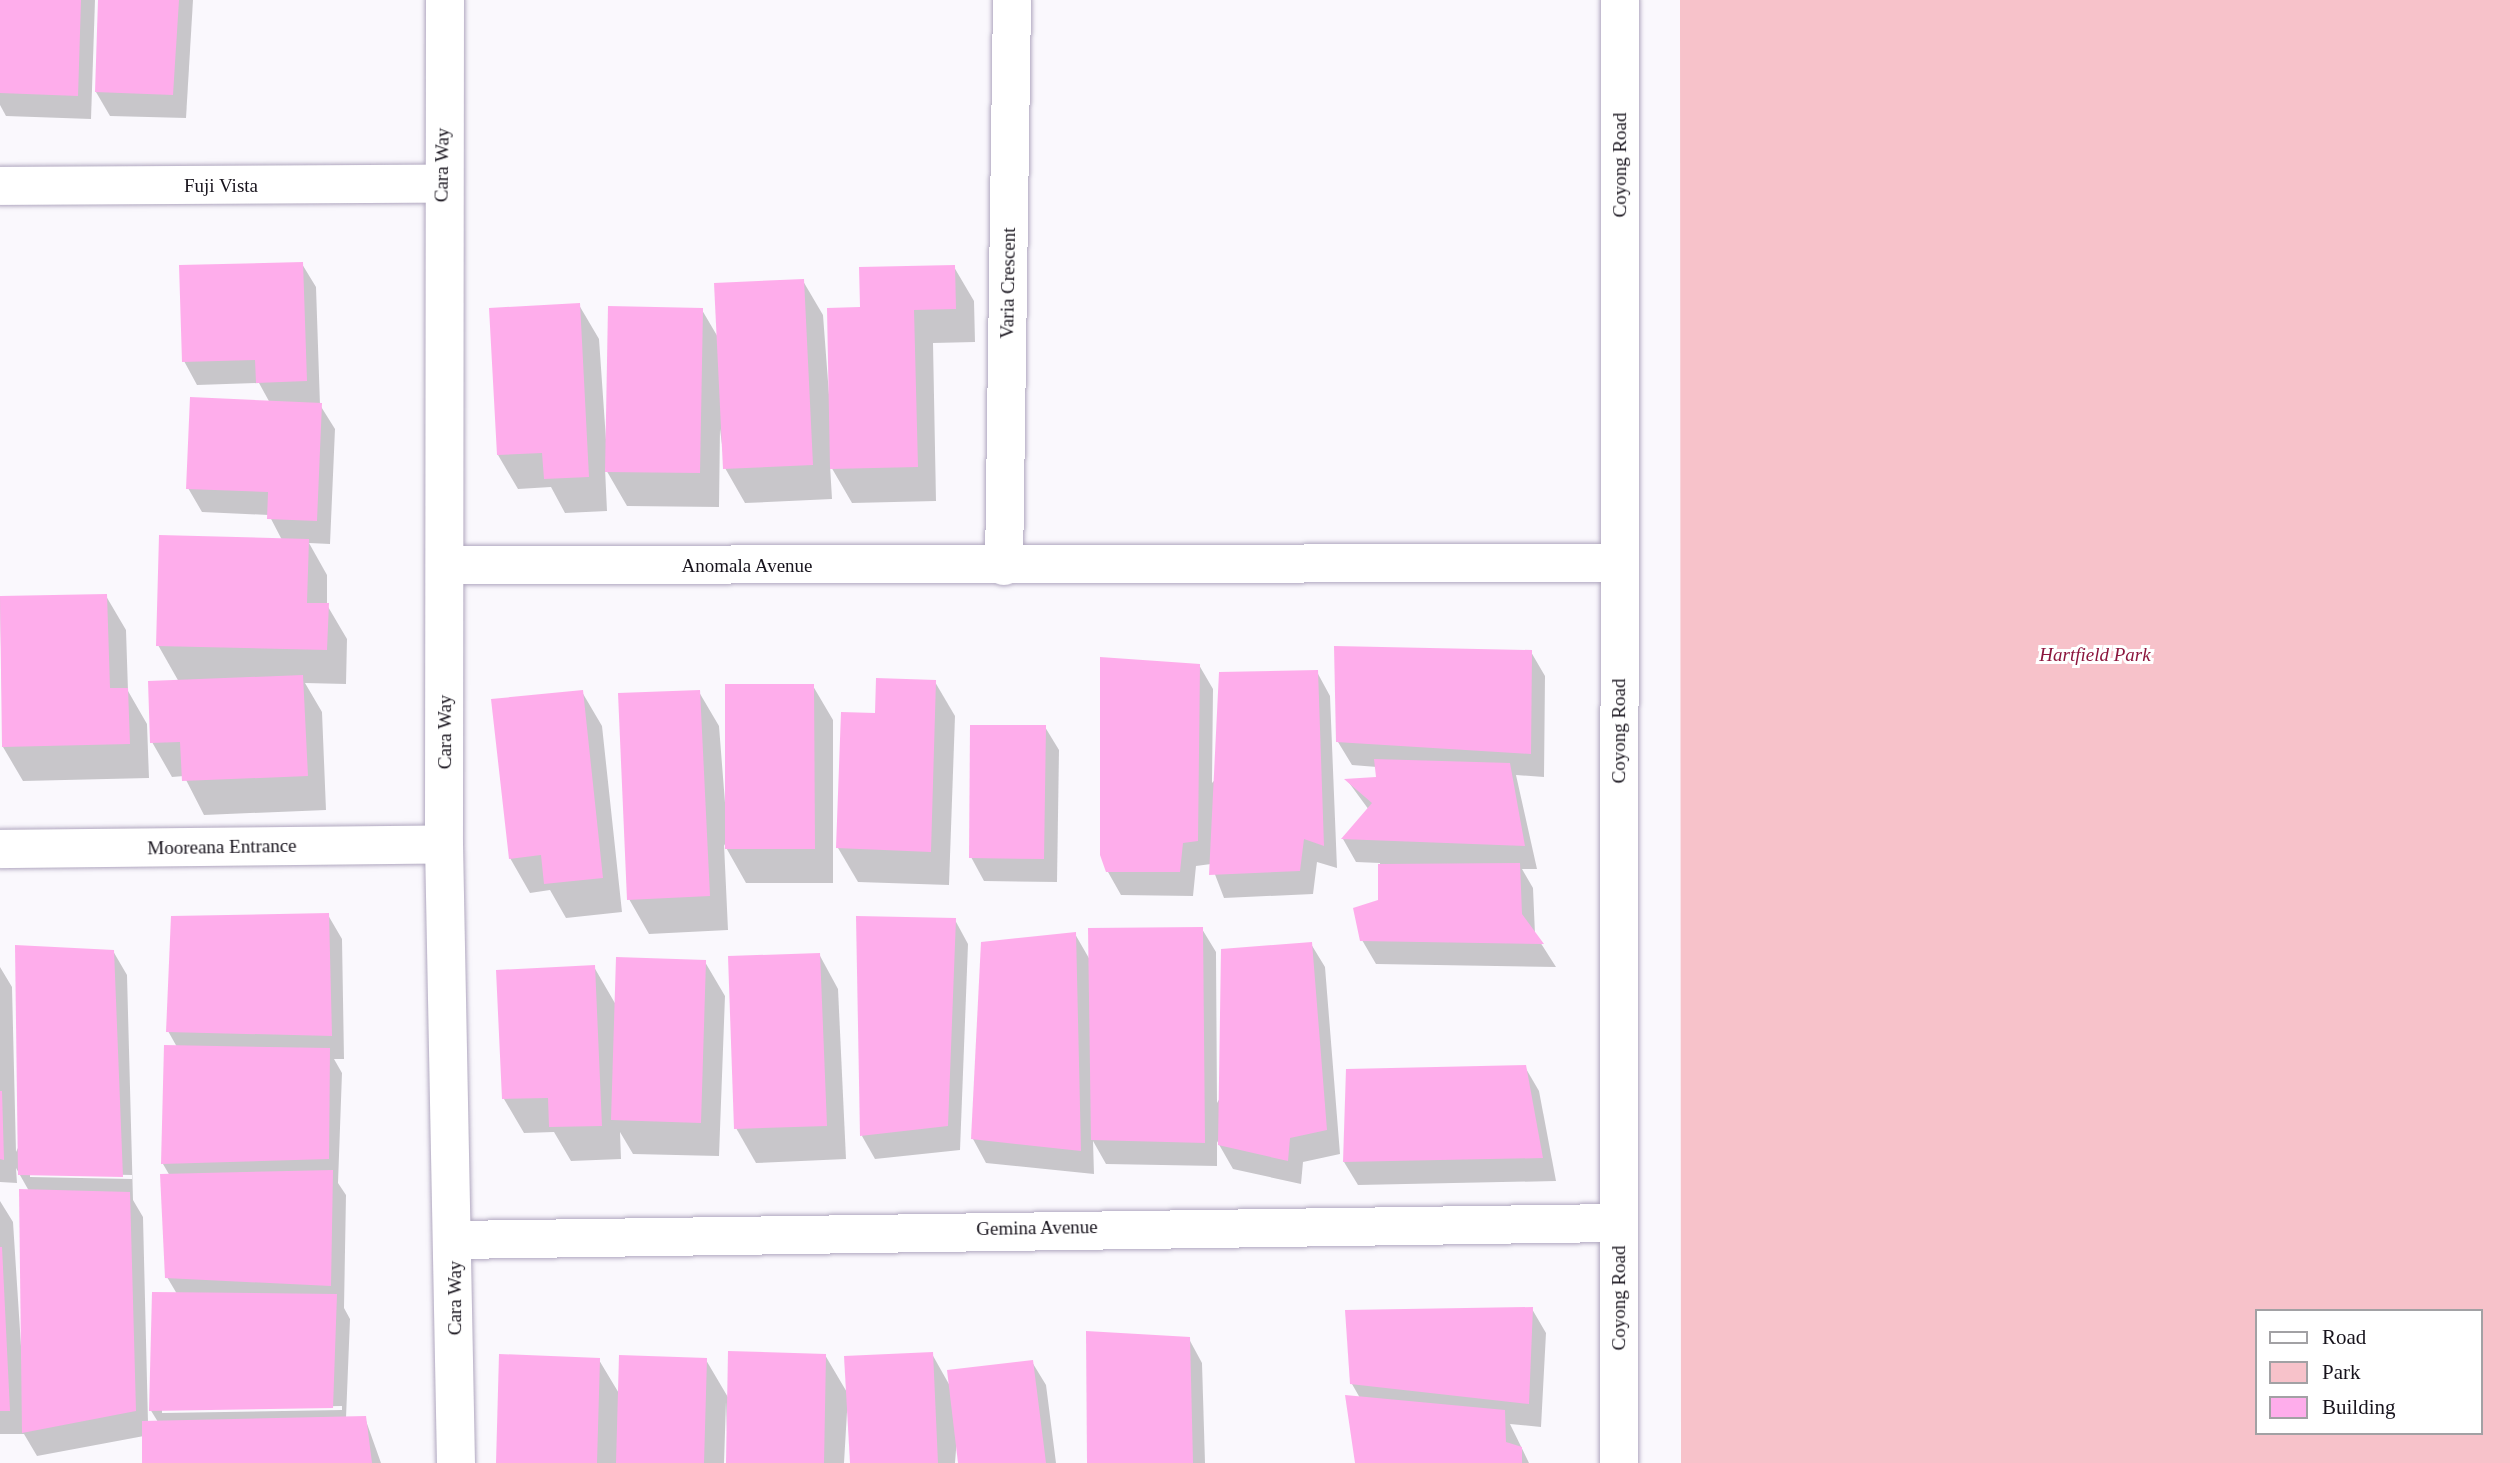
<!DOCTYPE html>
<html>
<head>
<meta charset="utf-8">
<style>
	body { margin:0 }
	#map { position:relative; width:2510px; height:1463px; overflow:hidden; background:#faf8fd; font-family:Georgia,serif }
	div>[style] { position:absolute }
	.green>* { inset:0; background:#f7c2ca }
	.shadow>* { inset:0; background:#0003 }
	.building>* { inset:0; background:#feadeb }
	.roads { filter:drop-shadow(0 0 2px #b0a7bf) drop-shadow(0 0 2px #b0a7bf) }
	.street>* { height:38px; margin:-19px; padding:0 19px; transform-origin:19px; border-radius:19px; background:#fff }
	span { translate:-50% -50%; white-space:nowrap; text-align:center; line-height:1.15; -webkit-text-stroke:6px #fff; paint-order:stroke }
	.street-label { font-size:19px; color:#17131c }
	.park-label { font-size:19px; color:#8c163d; font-style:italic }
	.legend { position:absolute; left:2255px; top:1309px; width:228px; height:126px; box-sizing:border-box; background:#fff; border:2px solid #a2a1a4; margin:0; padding:9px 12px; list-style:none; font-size:21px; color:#17131c }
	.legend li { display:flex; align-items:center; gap:14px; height:35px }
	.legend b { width:35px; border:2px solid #a2a1a4 }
</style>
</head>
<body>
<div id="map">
	<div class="green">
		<i style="clip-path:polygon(evenodd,1680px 0,2510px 0,2510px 1463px,1681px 1463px,1680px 0,2256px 1311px,2480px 1311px,2480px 1433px,2256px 1433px,2256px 1311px)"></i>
	</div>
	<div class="shadow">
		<i style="clip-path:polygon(0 0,95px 0,91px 119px,6px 116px,0 105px)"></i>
		<i style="clip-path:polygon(100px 0,193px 0,186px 118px,110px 116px,96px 92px)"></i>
		<i style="clip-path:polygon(302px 264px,316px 287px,320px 405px,335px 429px,330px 544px,309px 543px,327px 575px,327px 605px,347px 639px,346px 684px,305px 683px,322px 712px,326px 810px,204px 815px,184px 776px,172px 777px,152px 742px,179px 682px,158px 645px,282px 540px,269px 515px,202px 512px,188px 488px,270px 403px,259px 383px,197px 385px,184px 361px)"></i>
		<i style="clip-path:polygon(954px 267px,974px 301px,975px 342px,933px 343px,936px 501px,852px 503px,830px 465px,832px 499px,745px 503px,725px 468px,720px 429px,719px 507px,627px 506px,605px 468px,607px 511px,565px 513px,551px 487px,518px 489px,498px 455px,579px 305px,599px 339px,607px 454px,702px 310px,719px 339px,803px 281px,823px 315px,830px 408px,861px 309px)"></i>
		<i style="clip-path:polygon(106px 596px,126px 630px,128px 691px,147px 724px,149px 778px,23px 781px,3px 747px,0 598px)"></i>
		<i style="clip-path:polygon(1531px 652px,1545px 676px,1544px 777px,1516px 775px,1537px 869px,1522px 869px,1533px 888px,1535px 934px,1556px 967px,1376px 964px,1362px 940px,1380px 901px,1380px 863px,1356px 862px,1343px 839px,1369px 810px,1347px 780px,1378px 778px,1377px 767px,1352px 765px,1338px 742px)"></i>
		<i style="clip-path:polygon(1199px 665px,1213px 689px,1212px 783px,1317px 672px,1330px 696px,1337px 868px,1317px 862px,1313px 894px,1224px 898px,1211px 864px,1196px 866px,1193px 896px,1121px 895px,1108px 872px)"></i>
		<i style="clip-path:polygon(935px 682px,955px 716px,949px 885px,858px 882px,838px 848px,877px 715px)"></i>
		<i style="clip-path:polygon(813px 686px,833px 720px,833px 883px,746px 883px,724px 844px,728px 930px,649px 934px,629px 899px,699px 692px,719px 726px,727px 828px)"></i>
		<i style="clip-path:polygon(582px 692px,602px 726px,622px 912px,566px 918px,550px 890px,530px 893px,510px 858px)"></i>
		<i style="clip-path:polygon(1045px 727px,1059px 750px,1057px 882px,984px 881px,971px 857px)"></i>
		<i style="clip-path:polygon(evenodd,328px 915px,342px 939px,344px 1059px,334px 1059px,342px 1073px,338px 1183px,346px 1195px,344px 1308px,350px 1319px,346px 1418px,365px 1418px,381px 1463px,144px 1463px,144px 1436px,37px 1456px,24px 1434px,0 1434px,0 1201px,13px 1222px,23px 1377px,29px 1191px,16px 1168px,17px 1183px,0 1182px,0 967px,12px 987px,16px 1152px,113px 951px,127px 975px,133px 1200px,143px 1217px,148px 1422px,158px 1422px,150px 1409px,177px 1294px,167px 1277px,170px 1176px,163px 1164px,177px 1047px,168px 1031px,328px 915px,30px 1173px,132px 1175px,132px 1179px,30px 1177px,30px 1173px,328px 915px,342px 1406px,342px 1410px,162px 1413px,162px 1409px,342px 1406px)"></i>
		<i style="clip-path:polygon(955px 920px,968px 944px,960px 1150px,875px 1159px,862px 1136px)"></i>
		<i style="clip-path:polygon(1202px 929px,1216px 952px,1217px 1103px,1311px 944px,1325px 967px,1340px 1154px,1303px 1162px,1301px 1184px,1233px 1169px,1217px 1141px,1217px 1166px,1106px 1164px,1093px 1141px,1094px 1174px,986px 1163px,973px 1139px,1075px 934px,1090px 960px)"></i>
		<i style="clip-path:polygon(819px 954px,838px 989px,846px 1159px,756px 1163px,736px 1128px)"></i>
		<i style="clip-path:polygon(705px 962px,725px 996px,719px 1156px,633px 1154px,620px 1132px,621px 1159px,571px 1161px,554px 1132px,524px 1133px,504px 1099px,497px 971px,594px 967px,616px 1005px)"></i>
		<i style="clip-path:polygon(1525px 1067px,1539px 1091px,1556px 1181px,1358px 1185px,1344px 1162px)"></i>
		<i style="clip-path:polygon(1532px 1309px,1546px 1333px,1541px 1427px,1510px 1424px,1529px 1463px,1356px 1463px,1360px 1398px,1352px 1384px)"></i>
		<i style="clip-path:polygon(1189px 1339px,1202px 1363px,1205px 1463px,1089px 1463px)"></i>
		<i style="clip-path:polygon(932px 1354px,950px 1386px,1032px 1362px,1046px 1385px,1056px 1463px,960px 1463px,957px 1437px,955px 1463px,851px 1463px,848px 1395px,844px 1463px,728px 1463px,726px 1402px,724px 1463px,497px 1463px,599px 1360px,620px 1395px,706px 1360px,729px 1399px,825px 1355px,848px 1394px)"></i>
	</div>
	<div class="building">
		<i style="clip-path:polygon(0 0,81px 0,78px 96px,0 93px)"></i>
		<i style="clip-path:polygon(98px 0,179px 0,173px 95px,95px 92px)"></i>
		<i style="clip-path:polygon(303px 262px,307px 381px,256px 383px,255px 360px,182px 362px,179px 265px)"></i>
		<i style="clip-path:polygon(955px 265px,956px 309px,914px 310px,918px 467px,830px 469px,827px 308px,860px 307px,859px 267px)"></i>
		<i style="clip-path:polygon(804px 279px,813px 465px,723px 469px,714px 283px)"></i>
		<i style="clip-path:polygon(580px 303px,589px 477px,544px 479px,542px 453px,497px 455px,489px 308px)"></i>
		<i style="clip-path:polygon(608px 306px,703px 308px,700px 473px,605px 472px)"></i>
		<i style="clip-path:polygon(190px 397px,322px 403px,317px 521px,267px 519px,268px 492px,186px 489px)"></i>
		<i style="clip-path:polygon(159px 535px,309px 539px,307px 603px,329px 603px,327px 650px,156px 646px)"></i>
		<i style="clip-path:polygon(107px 594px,110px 688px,128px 688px,130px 744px,2px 747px,0 596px)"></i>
		<i style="clip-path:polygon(1334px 646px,1532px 650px,1531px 754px,1336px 742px)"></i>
		<i style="clip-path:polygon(1100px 657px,1200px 664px,1198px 841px,1183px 843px,1180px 872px,1106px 872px,1100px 855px)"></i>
		<i style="clip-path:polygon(1318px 670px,1324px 846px,1304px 839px,1300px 871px,1209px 875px,1219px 672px)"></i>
		<i style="clip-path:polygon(303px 675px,308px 776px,182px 781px,180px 742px,150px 743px,148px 681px)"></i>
		<i style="clip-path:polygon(876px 678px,936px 680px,931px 852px,836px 848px,841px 712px,875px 713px)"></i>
		<i style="clip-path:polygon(725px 684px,814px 684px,815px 849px,725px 849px)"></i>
		<i style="clip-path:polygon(583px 690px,603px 878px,544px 884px,541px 855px,509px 859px,491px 699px)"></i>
		<i style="clip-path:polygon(700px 690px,710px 896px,627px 900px,618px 693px)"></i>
		<i style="clip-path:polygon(970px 725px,1046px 725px,1044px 859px,969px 858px)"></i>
		<i style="clip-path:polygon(1374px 759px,1510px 763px,1525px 846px,1341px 839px,1372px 803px,1344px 779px,1376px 777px)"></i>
		<i style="clip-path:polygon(1520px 863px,1522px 914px,1544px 944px,1360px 941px,1353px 908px,1378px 900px,1378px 864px)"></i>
		<i style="clip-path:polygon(329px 913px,332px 1036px,166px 1032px,171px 916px)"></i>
		<i style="clip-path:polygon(856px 916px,956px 918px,948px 1126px,860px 1136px)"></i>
		<i style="clip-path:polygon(1203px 927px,1205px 1143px,1091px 1140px,1088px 928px)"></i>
		<i style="clip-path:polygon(1076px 932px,1081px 1151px,971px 1139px,981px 942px)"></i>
		<i style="clip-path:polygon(1312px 942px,1327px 1130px,1290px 1138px,1288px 1161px,1218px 1145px,1221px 949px)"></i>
		<i style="clip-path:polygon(15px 945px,114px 950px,123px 1177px,18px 1175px)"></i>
		<i style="clip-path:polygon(820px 953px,827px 1126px,734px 1129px,728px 956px)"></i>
		<i style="clip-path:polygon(616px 957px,706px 960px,701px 1123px,611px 1120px)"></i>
		<i style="clip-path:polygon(595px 965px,602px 1126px,549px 1127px,548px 1098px,502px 1099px,496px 970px)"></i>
		<i style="clip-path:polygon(164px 1045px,330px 1048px,329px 1159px,161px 1164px)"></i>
		<i style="clip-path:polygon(1526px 1065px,1543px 1158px,1343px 1162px,1346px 1069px)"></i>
		<i style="clip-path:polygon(0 1091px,2px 1091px,4px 1160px,0 1159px)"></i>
		<i style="clip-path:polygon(333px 1170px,331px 1286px,165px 1278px,160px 1174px)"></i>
		<i style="clip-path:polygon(19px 1189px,130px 1192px,136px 1411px,22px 1433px)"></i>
		<i style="clip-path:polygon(0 1247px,2px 1247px,10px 1411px,0 1411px)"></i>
		<i style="clip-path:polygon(152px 1292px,337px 1294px,333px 1408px,149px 1411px)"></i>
		<i style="clip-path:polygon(1533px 1307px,1529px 1404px,1350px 1384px,1345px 1310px)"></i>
		<i style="clip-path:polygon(1086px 1331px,1190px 1337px,1193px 1463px,1087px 1463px)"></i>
		<i style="clip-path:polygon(728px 1351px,826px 1354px,824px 1463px,726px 1463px)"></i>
		<i style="clip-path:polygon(933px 1352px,938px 1463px,850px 1463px,844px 1356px)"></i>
		<i style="clip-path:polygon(499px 1354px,600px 1358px,597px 1463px,496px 1463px)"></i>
		<i style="clip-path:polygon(619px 1355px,707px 1358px,704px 1463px,616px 1463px)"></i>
		<i style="clip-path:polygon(1033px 1360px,1046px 1463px,958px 1463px,947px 1370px)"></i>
		<i style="clip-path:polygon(1345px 1395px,1505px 1410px,1506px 1442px,1522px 1447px,1522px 1463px,1355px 1463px)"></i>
		<i style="clip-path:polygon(366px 1416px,372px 1463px,142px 1463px,142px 1421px)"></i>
	</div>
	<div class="roads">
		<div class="street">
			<i style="left:445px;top:0;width:844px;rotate:90.07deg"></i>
			<i style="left:444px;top:844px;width:619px;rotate:88.89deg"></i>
			<i style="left:0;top:186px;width:442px;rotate:-0.3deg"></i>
			<i style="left:445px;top:565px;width:1174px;rotate:-0.1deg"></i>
			<i style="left:1004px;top:566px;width:566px;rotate:-89.19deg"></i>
			<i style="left:0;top:849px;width:444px;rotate:-0.6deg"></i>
			<i style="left:455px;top:1240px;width:1164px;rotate:-0.84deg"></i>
			<i style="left:1619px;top:1463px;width:1463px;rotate:-89.96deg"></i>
		</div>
	</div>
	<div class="street-label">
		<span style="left:442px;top:165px;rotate:-89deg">Cara Way</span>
		<span style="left:1620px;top:165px;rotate:-90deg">Coyong Road</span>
		<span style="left:221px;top:186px">Fuji Vista</span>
		<span style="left:1008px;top:283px;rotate:-89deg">Varia Crescent</span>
		<span style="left:747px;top:566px">Anomala Avenue</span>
		<span style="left:1619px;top:731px;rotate:-90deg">Coyong Road</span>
		<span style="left:445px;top:732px;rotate:-90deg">Cara Way</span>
		<span style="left:222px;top:847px;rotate:-1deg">Mooreana Entrance</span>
		<span style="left:1037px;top:1228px;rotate:-1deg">Gemina Avenue</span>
		<span style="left:455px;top:1298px;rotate:-90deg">Cara Way</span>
		<span style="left:1619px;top:1298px;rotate:-90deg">Coyong Road</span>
	</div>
	<div class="park-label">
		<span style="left:2095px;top:655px">Hartfield Park</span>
	</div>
	<ul class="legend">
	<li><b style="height:9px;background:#fff"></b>Road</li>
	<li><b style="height:19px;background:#f7c2ca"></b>Park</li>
	<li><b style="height:19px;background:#feadeb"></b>Building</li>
	</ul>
</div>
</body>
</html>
